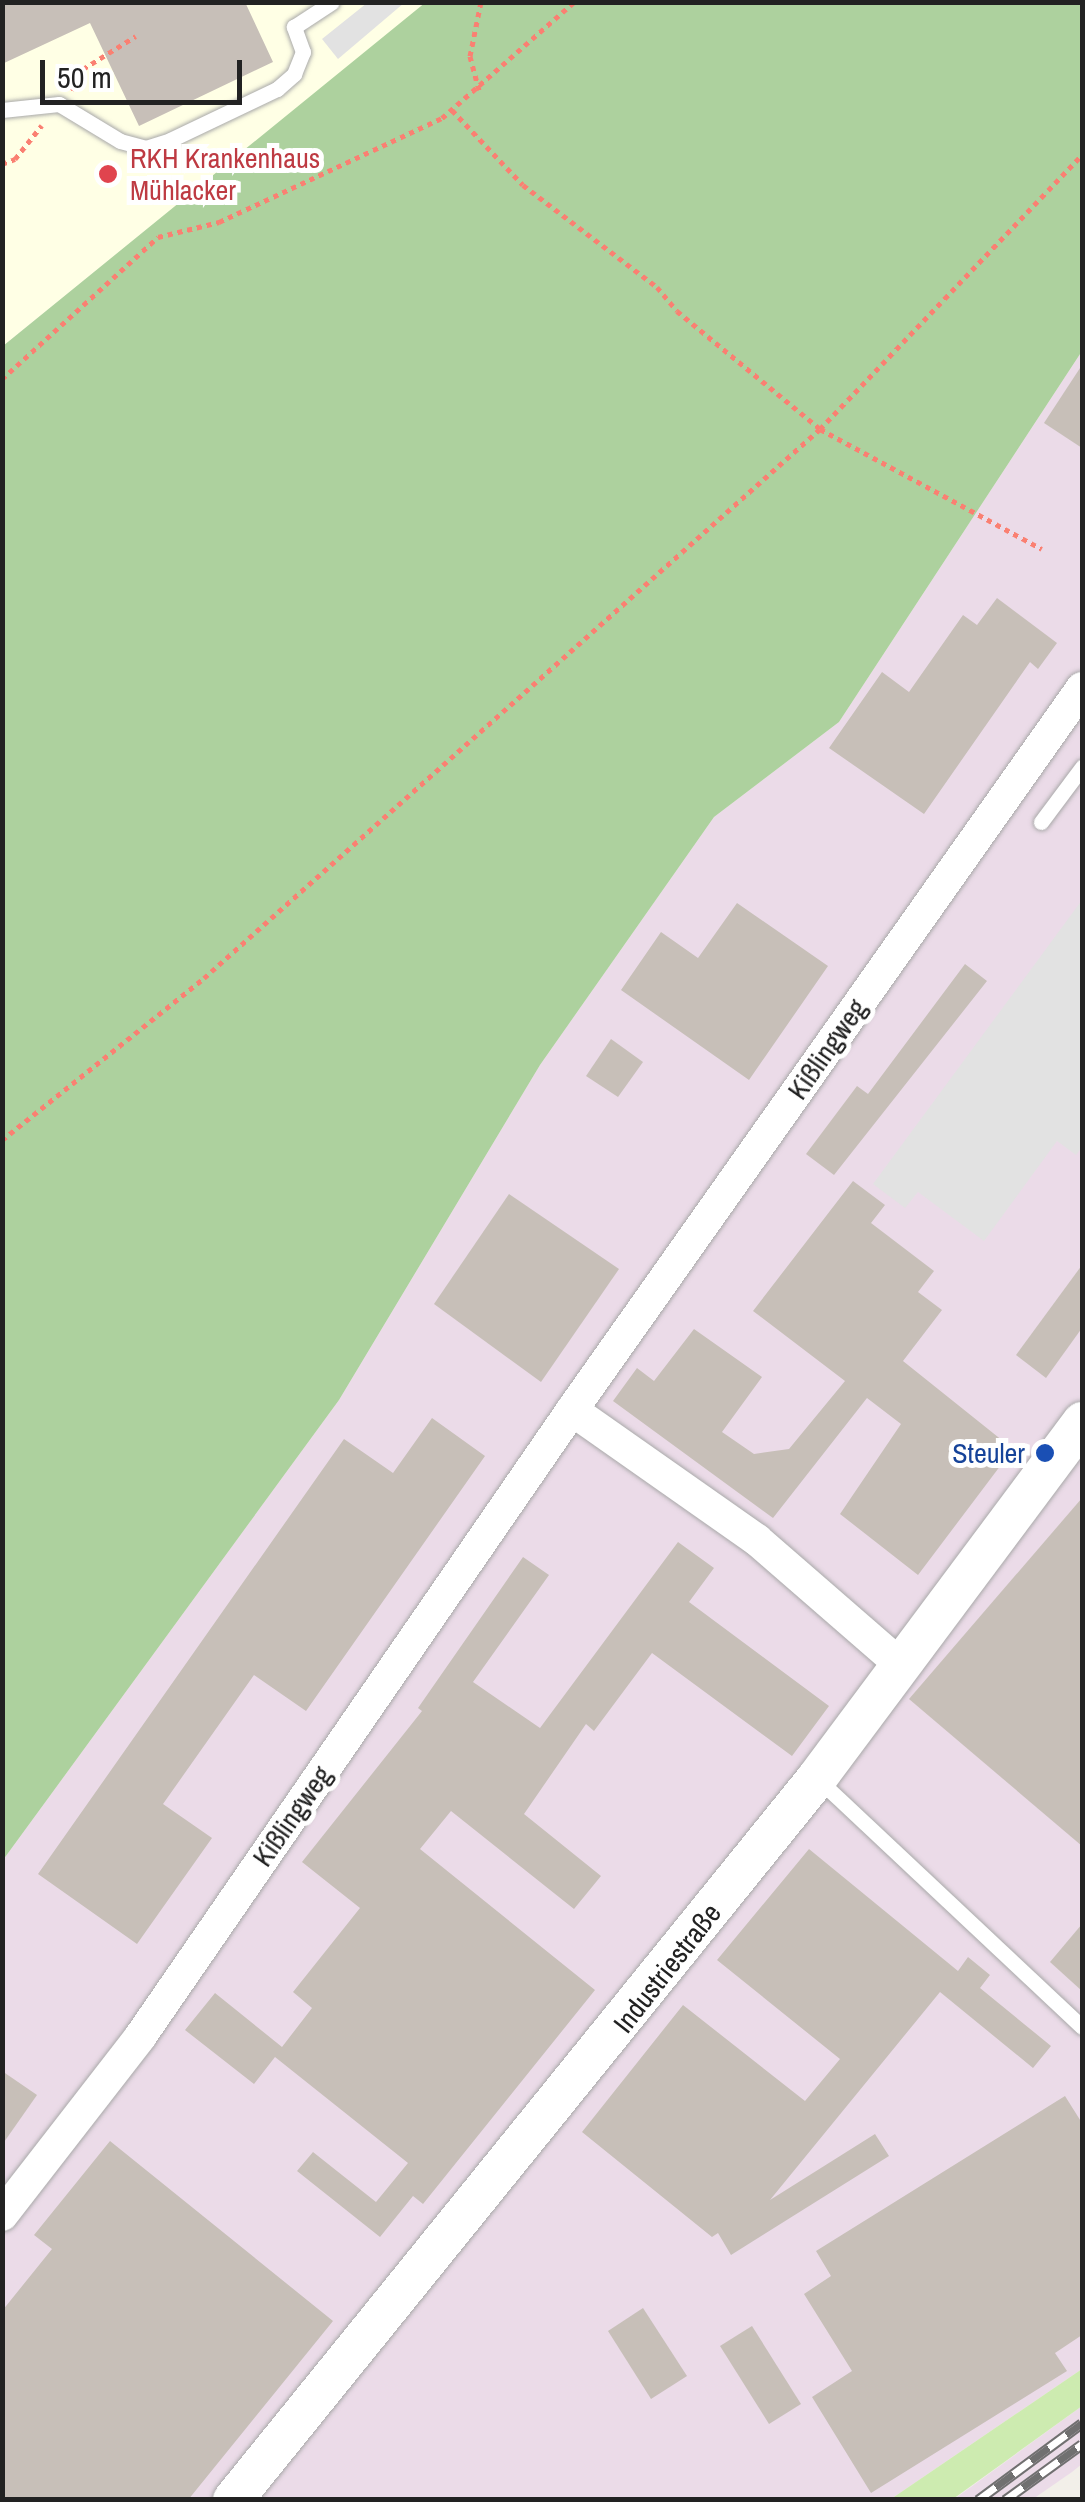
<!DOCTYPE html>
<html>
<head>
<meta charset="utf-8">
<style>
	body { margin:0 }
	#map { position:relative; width:1085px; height:2502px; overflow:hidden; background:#f2efe9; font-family:"Archivo Narrow",sans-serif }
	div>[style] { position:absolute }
	.industrial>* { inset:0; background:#ebdbe8 }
	.education>* { inset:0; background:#ffffe5 }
	.grass>* { inset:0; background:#cdebb0 }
	.forest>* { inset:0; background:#add19e }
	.parking>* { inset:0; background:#e2e2e2 }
	.building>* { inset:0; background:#c7bfb8 }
	.path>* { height:5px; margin-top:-2.5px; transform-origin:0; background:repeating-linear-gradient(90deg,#fa8072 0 5px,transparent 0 10px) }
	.roads { filter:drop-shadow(0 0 2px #a9a9a9) drop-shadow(0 0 2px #a9a9a9) }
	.service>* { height:15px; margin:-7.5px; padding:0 7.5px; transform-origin:7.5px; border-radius:7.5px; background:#fff }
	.minor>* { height:32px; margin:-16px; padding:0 16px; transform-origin:16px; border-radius:16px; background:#fff }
	.tertiary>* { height:40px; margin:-20px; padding:0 20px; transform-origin:20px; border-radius:20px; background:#fff }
	.rail>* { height:11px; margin-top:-5.5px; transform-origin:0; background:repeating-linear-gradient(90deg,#fff 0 22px,#707070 0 44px); box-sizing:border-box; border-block:2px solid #707070 }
	.dots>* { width:28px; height:28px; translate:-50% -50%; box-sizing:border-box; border:5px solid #fff; border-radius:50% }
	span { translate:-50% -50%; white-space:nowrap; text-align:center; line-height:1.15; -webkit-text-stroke:10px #fff; paint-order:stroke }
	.health-label { font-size:28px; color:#be3a42 }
	.left { translate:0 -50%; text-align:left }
	.street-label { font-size:28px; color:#222 }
	.transit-label { font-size:28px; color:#164399 }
	.right { translate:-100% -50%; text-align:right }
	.frame { position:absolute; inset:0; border:5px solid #222; pointer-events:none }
	.scale { position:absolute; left:40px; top:60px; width:202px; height:45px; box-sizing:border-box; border:5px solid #222; border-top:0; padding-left:12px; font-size:30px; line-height:35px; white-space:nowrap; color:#222; -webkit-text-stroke:8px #fff; paint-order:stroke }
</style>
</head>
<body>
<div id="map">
	<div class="industrial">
		<i style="clip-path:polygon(1082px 351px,1082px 2369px,891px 2499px,3px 2500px,3px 1860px,339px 1400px,540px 1065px,714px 817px,839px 722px)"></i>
		<i style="clip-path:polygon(1082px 2406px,1082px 2464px,1072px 2472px,1033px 2499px,953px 2500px)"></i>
	</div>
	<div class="education">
		<i style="clip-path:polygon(3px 3px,426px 3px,3px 346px)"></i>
	</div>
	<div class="grass">
		<i style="clip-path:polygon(1082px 2369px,1082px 2406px,953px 2499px,891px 2499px)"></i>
	</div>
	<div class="forest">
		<i style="clip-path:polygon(426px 2px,1082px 3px,1082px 351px,839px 722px,714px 817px,540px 1065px,339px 1400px,3px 1860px,3px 346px)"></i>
	</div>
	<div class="parking">
		<i style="clip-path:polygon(367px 3px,404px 3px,338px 59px,322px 39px)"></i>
		<i style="clip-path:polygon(1082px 900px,1082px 1147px,1076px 1155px,1057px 1141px,984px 1241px,918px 1192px,905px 1208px,873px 1184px)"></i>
	</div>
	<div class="building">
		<i style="clip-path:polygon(2px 2px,245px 2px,273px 62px,139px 126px,90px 23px,2px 64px)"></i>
		<i style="clip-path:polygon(1082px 365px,1082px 448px,1044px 423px)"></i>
		<i style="clip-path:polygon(997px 598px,1057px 643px,1038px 669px,1030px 662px,924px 814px,829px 748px,882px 672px,909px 692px,963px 615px,977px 625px)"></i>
		<i style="clip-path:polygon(737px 903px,828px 966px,749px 1080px,621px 990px,661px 932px,698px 958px)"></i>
		<i style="clip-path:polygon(965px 964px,987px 981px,834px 1175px,806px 1154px,857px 1086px,868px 1094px)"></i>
		<i style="clip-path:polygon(611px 1039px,643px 1062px,618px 1097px,586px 1076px)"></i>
		<i style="clip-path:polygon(853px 1181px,885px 1205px,871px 1223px,934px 1271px,918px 1292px,942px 1310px,903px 1361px,1013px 1449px,918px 1575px,840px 1514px,901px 1424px,867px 1398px,773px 1518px,613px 1401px,637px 1368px,654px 1381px,694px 1329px,762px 1377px,722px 1432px,754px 1454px,789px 1449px,845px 1381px,753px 1311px)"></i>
		<i style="clip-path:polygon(509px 1194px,619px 1269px,541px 1382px,434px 1304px)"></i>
		<i style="clip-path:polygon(1082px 1265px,1082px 1328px,1046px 1378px,1016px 1355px)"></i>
		<i style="clip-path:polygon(432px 1418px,485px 1456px,306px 1711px,254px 1675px,163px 1804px,212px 1838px,137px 1944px,38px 1874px,344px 1439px,393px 1473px)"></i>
		<i style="clip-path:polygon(1082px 1498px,1082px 1846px,909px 1699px)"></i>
		<i style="clip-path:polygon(678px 1542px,714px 1568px,689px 1602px,829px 1706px,792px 1756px,652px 1653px,594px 1731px,586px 1724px,524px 1814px,601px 1876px,574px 1909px,451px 1811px,420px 1849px,595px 1990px,423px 2204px,413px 2196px,380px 2237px,297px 2171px,313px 2152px,376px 2202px,408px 2163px,275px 2057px,254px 2084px,185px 2030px,215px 1993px,282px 2047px,312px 2008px,293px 1992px,360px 1908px,302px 1862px,422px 1711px,418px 1708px,523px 1557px,549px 1575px,473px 1682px,540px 1728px)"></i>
		<i style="clip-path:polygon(809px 1849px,958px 1971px,968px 1957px,990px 1975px,980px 1988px,1051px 2046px,1033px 2068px,940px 1992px,770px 2200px,875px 2134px,889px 2156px,731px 2255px,718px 2233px,712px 2237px,582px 2132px,683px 2005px,805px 2101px,840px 2059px,717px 1960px)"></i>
		<i style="clip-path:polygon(1082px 1924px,1082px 1991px,1050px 1962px)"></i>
		<i style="clip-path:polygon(2px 2071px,37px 2095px,2px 2145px)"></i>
		<i style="clip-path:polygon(1065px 2096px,1082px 2123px,1082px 2335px,1055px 2353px,1067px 2371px,871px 2493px,812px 2397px,852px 2371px,804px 2294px,831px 2276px,816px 2251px)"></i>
		<i style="clip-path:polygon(110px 2141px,333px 2321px,188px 2500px,2px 2500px,2px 2311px,52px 2249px,34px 2235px)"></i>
		<i style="clip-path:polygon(643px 2308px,687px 2376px,651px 2399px,608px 2331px)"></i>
		<i style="clip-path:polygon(752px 2326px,801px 2404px,769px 2424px,720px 2346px)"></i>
	</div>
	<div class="path">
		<i style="left:71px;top:90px;width:24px;rotate:-60deg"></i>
		<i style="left:83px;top:69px;width:62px;rotate:-31.9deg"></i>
		<i style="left:479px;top:90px;width:35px;rotate:-105deg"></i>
		<i style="left:470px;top:56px;width:55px;rotate:-78.5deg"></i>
		<i style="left:452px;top:110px;width:103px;rotate:46.6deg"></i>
		<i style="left:523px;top:185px;width:168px;rotate:37.3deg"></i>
		<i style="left:657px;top:287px;width:31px;rotate:50deg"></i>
		<i style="left:677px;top:311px;width:185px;rotate:39.5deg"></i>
		<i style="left:820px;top:429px;width:252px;rotate:28.4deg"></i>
		<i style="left:2px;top:164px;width:14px;rotate:-21deg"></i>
		<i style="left:15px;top:159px;width:43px;rotate:-51.5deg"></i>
		<i style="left:2px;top:379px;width:211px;rotate:-42.3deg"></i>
		<i style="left:158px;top:237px;width:63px;rotate:-13.8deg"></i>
		<i style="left:219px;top:222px;width:246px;rotate:-25deg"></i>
		<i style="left:442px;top:118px;width:176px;rotate:-41.3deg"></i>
		<i style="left:2px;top:1140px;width:259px;rotate:-38.7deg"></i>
		<i style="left:204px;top:978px;width:825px;rotate:-41.71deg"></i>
		<i style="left:820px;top:429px;width:379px;rotate:-46.3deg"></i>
	</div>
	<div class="roads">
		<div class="service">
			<i style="left:2px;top:110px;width:57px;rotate:-6deg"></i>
			<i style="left:59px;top:104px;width:71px;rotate:31.2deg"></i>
			<i style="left:120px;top:141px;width:27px;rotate:15deg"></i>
			<i style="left:146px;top:148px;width:25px;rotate:-18deg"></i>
			<i style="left:170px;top:140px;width:119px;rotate:-25.5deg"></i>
			<i style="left:277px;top:89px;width:23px;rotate:-41deg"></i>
			<i style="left:294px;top:74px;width:24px;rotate:-68deg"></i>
			<i style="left:303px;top:52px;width:27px;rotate:-110deg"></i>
			<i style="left:294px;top:27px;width:45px;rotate:-33.3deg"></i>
			<i style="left:1041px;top:822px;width:69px;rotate:-53.3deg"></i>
			<i style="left:820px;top:1781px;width:359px;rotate:43.2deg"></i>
		</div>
		<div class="minor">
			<i style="left:572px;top:1410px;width:226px;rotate:35.1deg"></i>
			<i style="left:757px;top:1540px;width:194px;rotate:41deg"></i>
			<i style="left:2px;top:2215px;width:225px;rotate:-52.2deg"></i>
			<i style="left:140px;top:2037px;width:761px;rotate:-55.43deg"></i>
			<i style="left:572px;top:1410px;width:884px;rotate:-54.76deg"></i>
		</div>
		<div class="tertiary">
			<i style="left:233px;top:2500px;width:929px;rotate:-51.03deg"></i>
			<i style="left:817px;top:1778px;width:444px;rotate:-53.3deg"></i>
		</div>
	</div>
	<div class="rail">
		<i style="left:978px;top:2500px;width:129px;rotate:-36.5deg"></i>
		<i style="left:1005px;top:2500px;width:95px;rotate:-36deg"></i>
	</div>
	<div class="dots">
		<i style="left:108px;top:174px;background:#e0444e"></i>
		<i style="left:1045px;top:1453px;background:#1a4fb4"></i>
	</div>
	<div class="health-label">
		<span class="left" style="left:130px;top:174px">RKH Krankenhaus<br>Mühlacker</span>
	</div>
	<div class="street-label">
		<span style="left:827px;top:1049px;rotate:-55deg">Kißlingweg</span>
		<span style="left:292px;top:1816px;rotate:-55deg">Kißlingweg</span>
		<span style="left:667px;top:1968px;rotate:-52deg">Industriestraße</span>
	</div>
	<div class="transit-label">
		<span class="right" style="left:1025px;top:1453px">Steuler</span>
	</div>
	<div class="frame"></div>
	<div class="scale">50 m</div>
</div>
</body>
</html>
